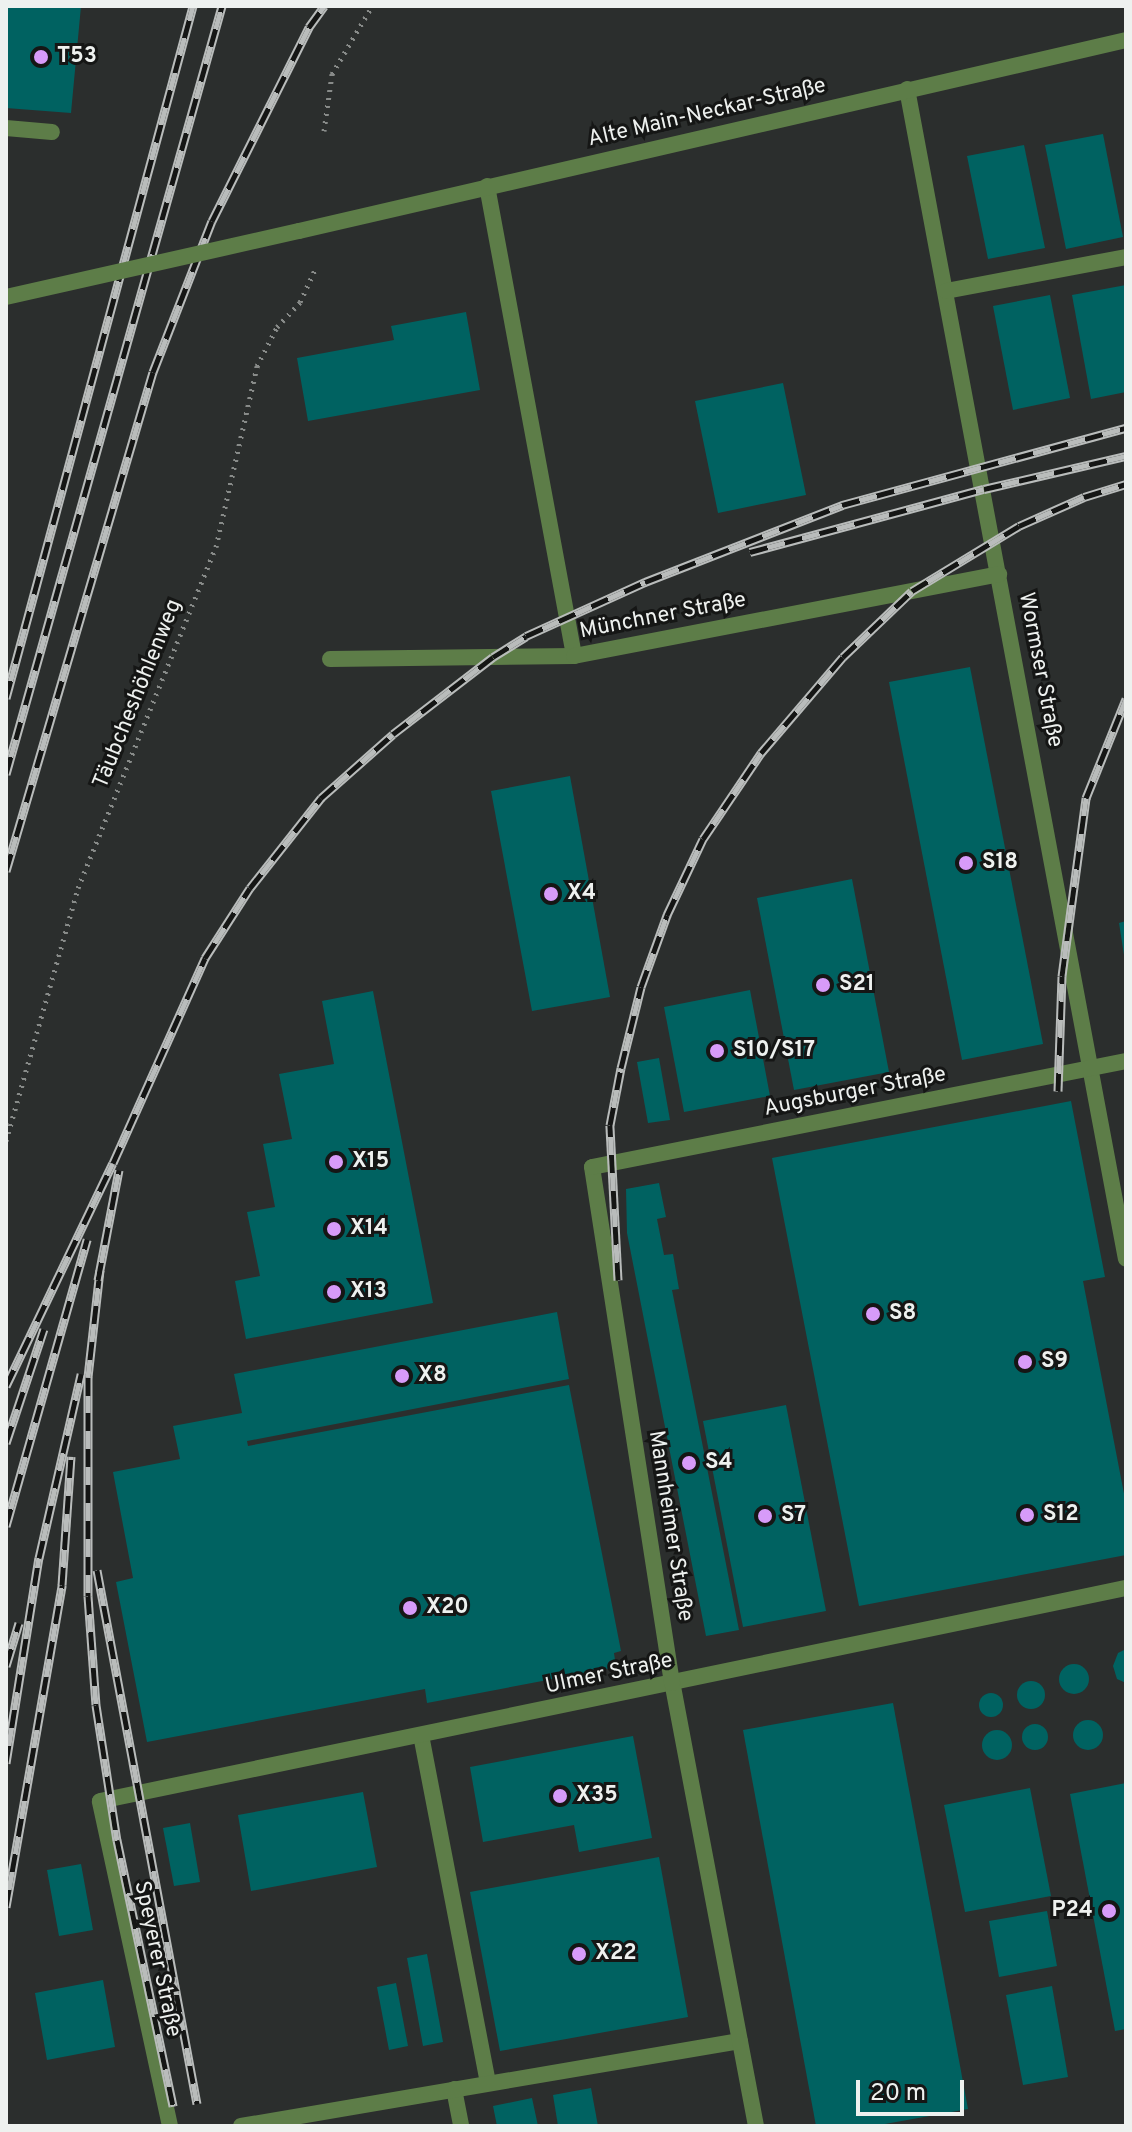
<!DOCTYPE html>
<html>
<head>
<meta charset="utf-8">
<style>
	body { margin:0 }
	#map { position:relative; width:1132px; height:2132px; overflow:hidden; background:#2b2e2d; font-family:Overpass,sans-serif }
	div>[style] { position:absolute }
	.building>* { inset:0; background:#006261 }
	.round { border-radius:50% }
	.path>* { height:5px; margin-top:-2.5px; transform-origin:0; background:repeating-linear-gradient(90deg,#888b89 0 2px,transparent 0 8px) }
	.lane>* { height:16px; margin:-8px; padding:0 8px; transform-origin:8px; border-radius:8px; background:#5d7d48 }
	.rail>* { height:9px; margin-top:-4.5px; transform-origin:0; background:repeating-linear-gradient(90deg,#151615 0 18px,#b9bcbb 0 36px); box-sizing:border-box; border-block:2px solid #b9bcbb }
	.lane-bridge>* { height:16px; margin:-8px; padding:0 8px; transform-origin:8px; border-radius:8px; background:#5d7d48 }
	.dots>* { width:22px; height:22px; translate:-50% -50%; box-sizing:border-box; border:4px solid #151615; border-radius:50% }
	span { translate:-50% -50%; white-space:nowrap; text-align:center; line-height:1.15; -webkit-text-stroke:6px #151615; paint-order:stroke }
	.poi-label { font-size:22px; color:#eef1ef; font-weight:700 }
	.left { translate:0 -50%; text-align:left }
	.right { translate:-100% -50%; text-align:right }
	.street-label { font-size:22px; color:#eef1ef }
	.frame { position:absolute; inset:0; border:8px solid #eef1ef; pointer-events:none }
	.scale { position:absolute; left:856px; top:2080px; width:108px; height:36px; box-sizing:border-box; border:4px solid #eef1ef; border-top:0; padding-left:10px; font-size:24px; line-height:28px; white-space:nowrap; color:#eef1ef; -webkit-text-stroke:6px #151615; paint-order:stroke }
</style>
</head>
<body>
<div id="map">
	<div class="building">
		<i style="clip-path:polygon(6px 6px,81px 6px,71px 113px,6px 108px)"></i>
		<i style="clip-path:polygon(1103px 134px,1123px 237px,1066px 249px,1045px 145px)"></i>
		<i style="clip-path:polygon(1024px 145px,1045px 248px,988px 259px,967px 156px)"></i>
		<i style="clip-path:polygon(1126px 285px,1126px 392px,1091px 399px,1072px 295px)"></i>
		<i style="clip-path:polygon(1050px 295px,1070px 398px,1013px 410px,993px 306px)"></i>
		<i style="clip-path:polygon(466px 312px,480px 390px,308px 421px,297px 358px,394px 340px,391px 326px)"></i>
		<i style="clip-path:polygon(783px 383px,806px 495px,718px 513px,695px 401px)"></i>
		<i style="clip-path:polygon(970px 667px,1043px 1044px,962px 1060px,889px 682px)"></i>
		<i style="clip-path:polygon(570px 776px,610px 997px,532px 1011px,491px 791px)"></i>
		<i style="clip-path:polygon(852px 879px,889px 1072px,794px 1090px,757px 898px)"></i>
		<i style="clip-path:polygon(1126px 921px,1126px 955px,1124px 955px,1119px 923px)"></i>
		<i style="clip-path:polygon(750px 990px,770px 1096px,684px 1112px,664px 1007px)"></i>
		<i style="clip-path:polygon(373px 991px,433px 1303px,246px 1339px,235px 1281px,260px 1276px,247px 1212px,275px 1207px,263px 1144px,292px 1139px,279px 1074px,334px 1064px,322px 1001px)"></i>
		<i style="clip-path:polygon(659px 1058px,670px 1120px,648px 1123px,637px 1062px)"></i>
		<i style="clip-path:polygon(1071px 1101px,1105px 1277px,1083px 1281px,1126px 1504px,1126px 1555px,859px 1606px,772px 1158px)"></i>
		<i style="clip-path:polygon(659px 1183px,666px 1217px,657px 1219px,664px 1255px,673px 1254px,679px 1289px,672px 1290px,739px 1630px,706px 1636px,627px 1233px,626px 1189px)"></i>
		<i style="clip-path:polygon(557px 1312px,569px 1379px,247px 1441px,248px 1446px,569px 1385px,621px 1651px,614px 1653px,616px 1667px,427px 1703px,425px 1689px,147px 1742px,116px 1582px,133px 1578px,113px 1472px,180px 1459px,173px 1426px,242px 1413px,234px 1374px)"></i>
		<i style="clip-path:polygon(786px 1405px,826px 1611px,743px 1627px,703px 1421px)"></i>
		<i style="clip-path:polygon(1126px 1649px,1126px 1683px,1117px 1679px,1113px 1666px,1118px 1653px)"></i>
		<i class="round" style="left:1059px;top:1664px;width:30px;height:30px"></i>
		<i class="round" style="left:1017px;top:1681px;width:28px;height:28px"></i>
		<i class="round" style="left:979px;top:1693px;width:24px;height:24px"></i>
		<i style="clip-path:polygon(893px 1703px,968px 2109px,874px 2126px,816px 2126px,743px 1730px)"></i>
		<i class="round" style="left:1073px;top:1720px;width:30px;height:30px"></i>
		<i class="round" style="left:1022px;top:1724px;width:26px;height:26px"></i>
		<i class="round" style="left:982px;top:1730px;width:30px;height:30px"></i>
		<i style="clip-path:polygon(633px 1736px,652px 1838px,579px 1852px,574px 1825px,483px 1842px,470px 1767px)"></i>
		<i style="clip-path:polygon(1126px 1783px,1126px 2029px,1115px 2031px,1070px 1794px)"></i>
		<i style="clip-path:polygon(1030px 1788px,1051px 1896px,965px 1912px,944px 1805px)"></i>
		<i style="clip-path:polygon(363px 1792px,377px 1867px,251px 1891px,238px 1815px)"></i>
		<i style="clip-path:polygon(190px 1823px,200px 1882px,174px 1886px,163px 1828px)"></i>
		<i style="clip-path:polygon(659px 1857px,688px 2017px,500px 2051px,470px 1892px)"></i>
		<i style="clip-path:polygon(81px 1864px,93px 1930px,59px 1936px,47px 1870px)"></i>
		<i style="clip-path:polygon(1047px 1911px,1057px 1966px,999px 1977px,989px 1921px)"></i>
		<i style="clip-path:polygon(427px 1954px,443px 2042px,423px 2046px,407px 1958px)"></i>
		<i style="clip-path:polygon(103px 1980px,115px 2047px,47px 2060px,35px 1993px)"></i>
		<i style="clip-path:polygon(396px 1983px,408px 2046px,389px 2050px,377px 1987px)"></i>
		<i style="clip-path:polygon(1052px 1986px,1068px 2077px,1023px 2085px,1006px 1995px)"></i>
		<i style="clip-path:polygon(591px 2088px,598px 2126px,558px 2126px,553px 2095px)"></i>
		<i style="clip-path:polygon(532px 2098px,538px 2126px,497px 2126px,493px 2106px)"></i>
	</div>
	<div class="path">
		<i style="left:324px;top:131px;width:58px;rotate:-82deg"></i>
		<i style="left:332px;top:74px;width:79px;rotate:-59.5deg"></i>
		<i style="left:6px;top:1141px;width:263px;rotate:-74.1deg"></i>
		<i style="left:78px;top:888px;width:368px;rotate:-68deg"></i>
		<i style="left:216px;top:547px;width:186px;rotate:-77.2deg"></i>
		<i style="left:257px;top:366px;width:44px;rotate:-62.9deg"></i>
		<i style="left:277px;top:327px;width:34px;rotate:-47deg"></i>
		<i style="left:300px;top:302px;width:38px;rotate:-65deg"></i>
	</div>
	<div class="lane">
		<i style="left:907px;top:89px;width:1190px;rotate:79.4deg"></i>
		<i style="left:6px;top:128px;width:46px;rotate:5deg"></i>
		<i style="left:487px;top:186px;width:478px;rotate:79.5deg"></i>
		<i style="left:299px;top:231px;width:849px;rotate:-13deg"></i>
		<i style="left:946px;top:291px;width:183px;rotate:-10.7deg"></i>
		<i style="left:330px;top:659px;width:244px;rotate:-0.7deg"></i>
		<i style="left:574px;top:656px;width:433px;rotate:-10.9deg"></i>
		<i style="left:421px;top:1735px;width:354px;rotate:79.1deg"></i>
		<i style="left:454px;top:2089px;width:38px;rotate:79deg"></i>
		<i style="left:170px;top:2126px;width:332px;rotate:-102.2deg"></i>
		<i style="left:100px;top:1801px;width:1048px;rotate:-11.73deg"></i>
		<i style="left:241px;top:2126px;width:506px;rotate:-9.67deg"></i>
		<i style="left:756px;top:2126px;width:451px;rotate:-100.7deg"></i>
		<i style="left:672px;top:1683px;width:522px;rotate:-98.81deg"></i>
		<i style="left:592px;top:1167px;width:544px;rotate:-11.23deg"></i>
	</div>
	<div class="rail">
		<i style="left:750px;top:552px;width:242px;rotate:-15.1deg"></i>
		<i style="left:984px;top:489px;width:146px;rotate:-13.1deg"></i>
		<i style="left:6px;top:698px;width:717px;rotate:-74.88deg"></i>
		<i style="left:6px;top:774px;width:798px;rotate:-74.29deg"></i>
		<i style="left:6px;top:871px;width:520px;rotate:-73.59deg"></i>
		<i style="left:153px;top:372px;width:162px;rotate:-68.7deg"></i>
		<i style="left:212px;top:221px;width:217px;rotate:-63.4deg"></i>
		<i style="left:309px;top:27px;width:26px;rotate:-54deg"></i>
		<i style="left:1058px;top:1091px;width:115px;rotate:-88deg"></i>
		<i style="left:1062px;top:976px;width:180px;rotate:-82.3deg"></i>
		<i style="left:1086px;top:798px;width:107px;rotate:-68deg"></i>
		<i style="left:100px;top:1270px;width:108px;rotate:96.4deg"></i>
		<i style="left:88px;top:1377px;width:219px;rotate:90deg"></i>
		<i style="left:88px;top:1596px;width:109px;rotate:85.8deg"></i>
		<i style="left:96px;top:1705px;width:137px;rotate:81.2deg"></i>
		<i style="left:117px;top:1840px;width:272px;rotate:78.1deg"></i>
		<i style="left:98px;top:1280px;width:112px;rotate:-79.2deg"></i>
		<i style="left:618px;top:1280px;width:155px;rotate:-93deg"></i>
		<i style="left:610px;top:1125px;width:58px;rotate:-79.1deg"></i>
		<i style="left:621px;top:1068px;width:83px;rotate:-76.1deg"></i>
		<i style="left:641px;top:987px;width:77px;rotate:-70.1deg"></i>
		<i style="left:667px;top:915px;width:84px;rotate:-64.7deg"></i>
		<i style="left:703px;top:839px;width:104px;rotate:-56deg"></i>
		<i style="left:761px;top:753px;width:126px;rotate:-49.5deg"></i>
		<i style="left:843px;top:657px;width:95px;rotate:-43.7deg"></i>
		<i style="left:912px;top:591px;width:125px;rotate:-31.3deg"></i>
		<i style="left:1019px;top:526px;width:71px;rotate:-24deg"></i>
		<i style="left:1084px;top:497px;width:44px;rotate:-17.2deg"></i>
		<i style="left:6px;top:1386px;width:247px;rotate:-64.4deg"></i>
		<i style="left:113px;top:1163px;width:225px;rotate:-65.8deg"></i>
		<i style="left:205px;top:958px;width:83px;rotate:-57.3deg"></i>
		<i style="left:250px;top:888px;width:115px;rotate:-51.7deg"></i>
		<i style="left:321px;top:798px;width:96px;rotate:-41.6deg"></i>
		<i style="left:393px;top:734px;width:126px;rotate:-37.6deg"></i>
		<i style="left:493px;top:657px;width:39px;rotate:-32deg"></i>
		<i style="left:526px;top:636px;width:131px;rotate:-24.4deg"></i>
		<i style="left:645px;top:582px;width:212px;rotate:-21.3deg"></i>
		<i style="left:842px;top:505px;width:294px;rotate:-15.2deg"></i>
		<i style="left:6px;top:1443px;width:120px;rotate:-71.6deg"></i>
		<i style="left:6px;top:1526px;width:298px;rotate:-74.2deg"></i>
		<i style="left:97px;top:1570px;width:543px;rotate:79.39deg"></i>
		<i style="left:6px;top:1666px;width:45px;rotate:-73.2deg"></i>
		<i style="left:6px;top:1763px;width:208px;rotate:-80.9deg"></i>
		<i style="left:39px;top:1558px;width:189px;rotate:-77.1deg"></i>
		<i style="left:6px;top:1907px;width:327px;rotate:-80.1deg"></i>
		<i style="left:62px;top:1585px;width:129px;rotate:-86deg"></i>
	</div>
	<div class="lane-bridge">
		<i style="left:6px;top:297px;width:300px;rotate:-12.7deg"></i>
	</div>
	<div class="dots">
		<i style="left:41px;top:57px;background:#d79bf9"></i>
		<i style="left:966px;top:863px;background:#d79bf9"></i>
		<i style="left:551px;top:894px;background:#d79bf9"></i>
		<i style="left:823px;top:985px;background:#d79bf9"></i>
		<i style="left:717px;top:1051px;background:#d79bf9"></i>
		<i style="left:336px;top:1162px;background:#d79bf9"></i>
		<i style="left:334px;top:1229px;background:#d79bf9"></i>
		<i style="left:334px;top:1292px;background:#d79bf9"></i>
		<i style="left:873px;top:1314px;background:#d79bf9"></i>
		<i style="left:1025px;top:1362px;background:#d79bf9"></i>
		<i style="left:402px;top:1376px;background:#d79bf9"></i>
		<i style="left:689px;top:1463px;background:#d79bf9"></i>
		<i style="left:1027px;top:1515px;background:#d79bf9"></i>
		<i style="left:765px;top:1516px;background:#d79bf9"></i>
		<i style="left:410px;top:1608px;background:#d79bf9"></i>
		<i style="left:560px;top:1796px;background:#d79bf9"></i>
		<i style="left:1109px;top:1911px;background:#d79bf9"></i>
		<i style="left:579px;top:1954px;background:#d79bf9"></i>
	</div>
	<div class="poi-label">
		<span class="left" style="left:57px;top:57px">T53</span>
		<span class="left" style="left:982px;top:863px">S18</span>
		<span class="left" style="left:567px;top:894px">X4</span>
		<span class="left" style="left:839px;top:985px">S21</span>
		<span class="left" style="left:733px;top:1051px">S10/S17</span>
		<span class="left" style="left:352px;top:1162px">X15</span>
		<span class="left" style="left:350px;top:1229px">X14</span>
		<span class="left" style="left:350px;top:1292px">X13</span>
		<span class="left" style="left:889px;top:1314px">S8</span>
		<span class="left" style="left:1041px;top:1362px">S9</span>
		<span class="left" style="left:418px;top:1376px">X8</span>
		<span class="left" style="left:705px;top:1463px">S4</span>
		<span class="left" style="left:1043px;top:1515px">S12</span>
		<span class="left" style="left:781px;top:1516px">S7</span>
		<span class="left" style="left:426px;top:1608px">X20</span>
		<span class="left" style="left:576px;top:1796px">X35</span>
		<span class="right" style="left:1093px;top:1911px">P24</span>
		<span class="left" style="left:595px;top:1954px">X22</span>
	</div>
	<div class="street-label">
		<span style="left:707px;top:113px;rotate:-13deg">Alte Main-Neckar-Straße</span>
		<span style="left:663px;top:616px;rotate:-11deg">Münchner Straße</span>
		<span style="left:1040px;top:670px;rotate:79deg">Wormser Straße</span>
		<span style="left:138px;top:694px;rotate:-68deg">Täubcheshöhlenweg</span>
		<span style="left:855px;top:1092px;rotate:-11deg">Augsburger Straße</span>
		<span style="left:670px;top:1526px;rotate:81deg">Mannheimer Straße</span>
		<span style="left:609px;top:1674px;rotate:-12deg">Ulmer Straße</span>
		<span style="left:157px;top:1959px;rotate:78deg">Speyerer Straße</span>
	</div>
	<div class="frame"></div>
	<div class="scale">20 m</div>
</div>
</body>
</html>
